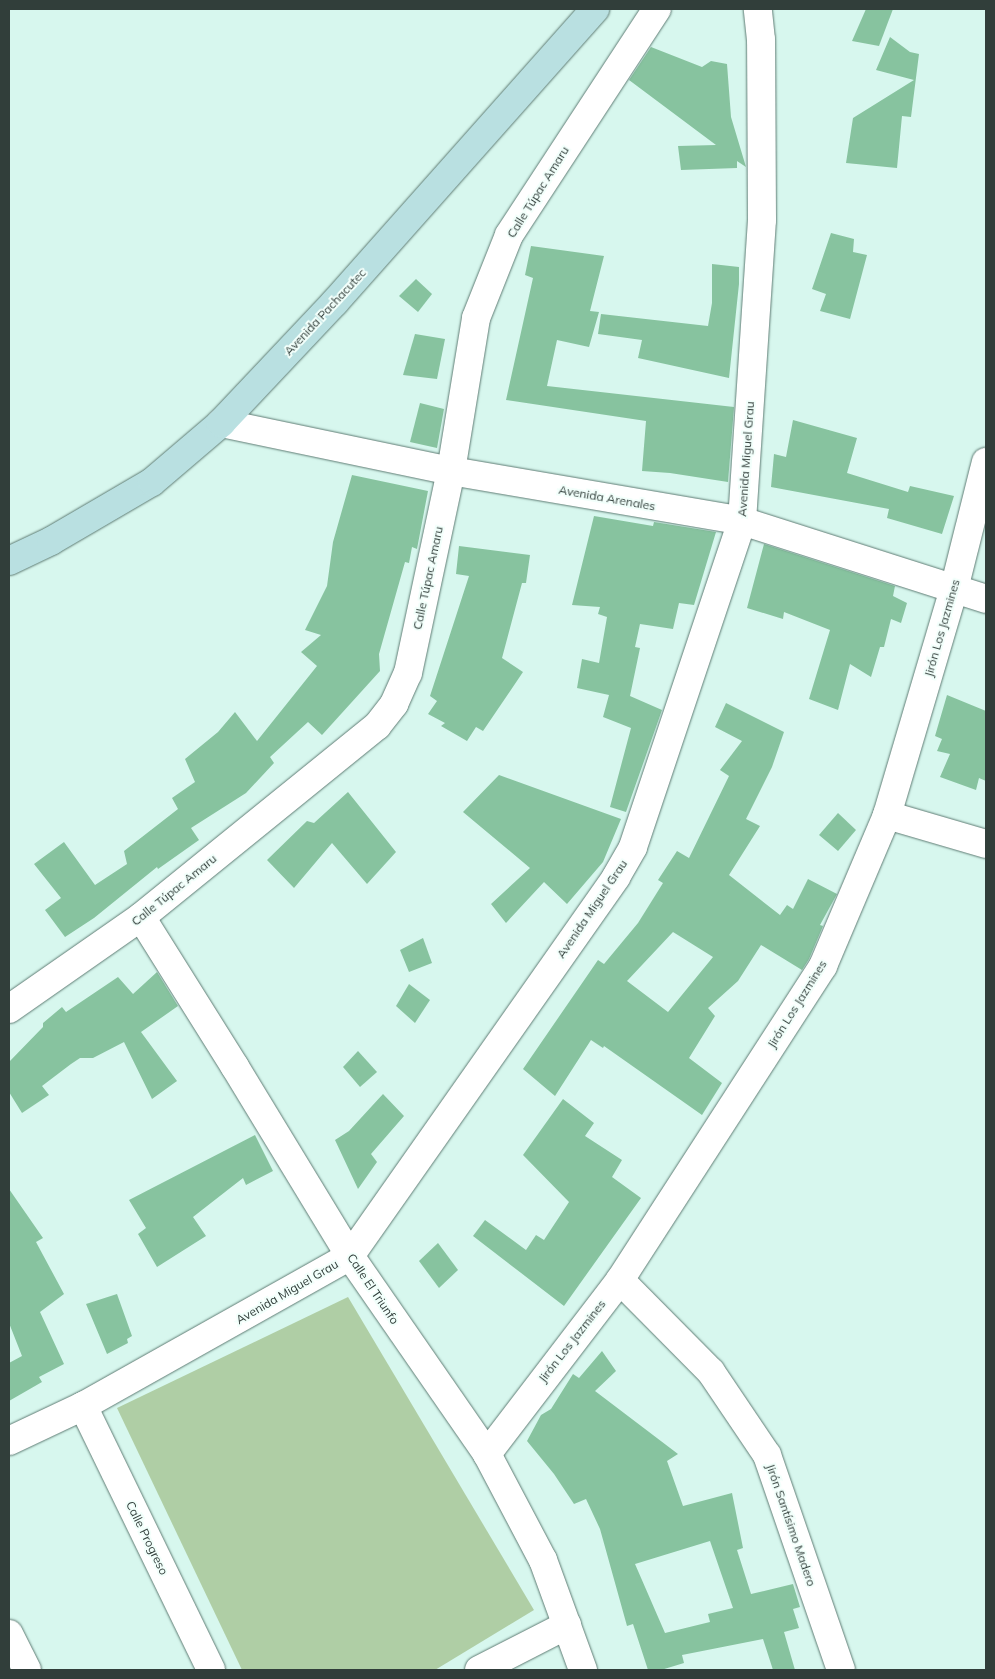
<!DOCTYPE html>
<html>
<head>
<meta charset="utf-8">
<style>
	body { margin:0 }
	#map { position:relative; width:995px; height:1679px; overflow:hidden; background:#d7f7ee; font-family:Mulish,sans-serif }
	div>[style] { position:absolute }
	.green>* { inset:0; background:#afcea5 }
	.building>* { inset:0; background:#87c39f }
	.roads { filter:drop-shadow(0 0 1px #5f7c74) drop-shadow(0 0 1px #5f7c74) }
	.street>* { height:28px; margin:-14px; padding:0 14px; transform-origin:14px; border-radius:14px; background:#fff }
	.secondary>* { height:28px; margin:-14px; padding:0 14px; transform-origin:14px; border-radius:14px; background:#b9e0e1 }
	span { translate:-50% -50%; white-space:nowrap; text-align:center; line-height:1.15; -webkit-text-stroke:4px #f2fffb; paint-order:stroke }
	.street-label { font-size:12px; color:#313e3a }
	.frame { position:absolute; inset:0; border:10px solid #313e3a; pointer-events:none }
</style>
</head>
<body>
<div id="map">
	<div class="green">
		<i style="clip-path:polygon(348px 1297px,534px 1610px,435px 1670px,242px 1670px,117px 1408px)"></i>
	</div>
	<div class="building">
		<i style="clip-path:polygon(866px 9px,893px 9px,879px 46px,852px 41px)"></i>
		<i style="clip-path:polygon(890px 37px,910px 52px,919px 54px,911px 117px,902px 116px,897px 168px,846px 163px,853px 118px,914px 80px,876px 70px)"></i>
		<i style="clip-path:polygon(651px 47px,702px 67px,711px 61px,727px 64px,731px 117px,746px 167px,737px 161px,737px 168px,681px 170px,678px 146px,716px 145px,629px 80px)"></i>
		<i style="clip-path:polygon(831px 233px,854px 239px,853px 252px,867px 255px,850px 319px,820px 311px,826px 294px,812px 289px)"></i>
		<i style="clip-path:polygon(531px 246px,604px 256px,590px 311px,599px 312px,589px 347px,557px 340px,547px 386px,734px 407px,728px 482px,670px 473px,642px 471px,646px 421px,506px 400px,533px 278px,525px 275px)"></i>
		<i style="clip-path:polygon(712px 264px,739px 267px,739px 284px,729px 378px,638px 358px,642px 340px,598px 334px,601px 314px,708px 326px,712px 303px)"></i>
		<i style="clip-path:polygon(416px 279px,432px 294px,418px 312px,399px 296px)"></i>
		<i style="clip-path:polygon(415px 334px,445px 339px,437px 379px,403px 375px)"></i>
		<i style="clip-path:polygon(420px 403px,444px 409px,437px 448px,410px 442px)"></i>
		<i style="clip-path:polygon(793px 420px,857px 438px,847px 473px,908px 492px,910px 486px,954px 496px,942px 534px,887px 518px,889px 509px,771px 487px,774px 454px,786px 457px)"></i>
		<i style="clip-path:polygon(352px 475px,428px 491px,417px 549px,412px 547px,409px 563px,405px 562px,379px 654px,380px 671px,322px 735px,308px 722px,270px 757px,274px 763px,246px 793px,191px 828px,199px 840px,158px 869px,157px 867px,94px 918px,65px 937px,45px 910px,61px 898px,34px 864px,64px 842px,95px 885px,127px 864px,124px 851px,178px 809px,172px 798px,195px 782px,185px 759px,218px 732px,235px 712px,257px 741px,317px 666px,301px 652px,321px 635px,305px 630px,327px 586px,333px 542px)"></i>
		<i style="clip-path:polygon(594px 516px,653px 526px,654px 522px,716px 532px,694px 605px,679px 603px,673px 629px,640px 624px,635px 647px,640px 648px,630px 696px,662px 710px,626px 812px,610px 807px,631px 728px,603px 717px,609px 695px,577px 688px,582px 659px,599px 663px,607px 617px,598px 614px,600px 607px,572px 605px)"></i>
		<i style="clip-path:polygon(764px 544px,895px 586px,893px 596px,907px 603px,901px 623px,891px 619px,884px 647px,880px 647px,871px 677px,850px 664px,838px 710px,809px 699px,830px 630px,784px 612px,783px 619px,747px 608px)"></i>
		<i style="clip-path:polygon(459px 546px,530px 555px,526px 583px,522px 583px,502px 658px,523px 672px,483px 731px,476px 727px,467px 741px,441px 726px,445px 723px,428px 714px,437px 701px,430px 696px,469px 576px,456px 574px)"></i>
		<i style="clip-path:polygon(947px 695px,986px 711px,986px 781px,979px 778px,976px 790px,940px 777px,950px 754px,937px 751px,942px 739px,935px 736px)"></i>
		<i style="clip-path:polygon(evenodd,726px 703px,784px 732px,772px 767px,746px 819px,760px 826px,729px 875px,780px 915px,787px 905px,793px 909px,808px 879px,837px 894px,820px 925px,823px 926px,809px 959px,802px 970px,761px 945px,738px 981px,708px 1008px,715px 1016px,689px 1058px,722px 1083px,702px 1115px,604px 1046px,603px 1048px,591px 1040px,555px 1096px,523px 1069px,598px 960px,604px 964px,638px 923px,663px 883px,658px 880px,677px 851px,689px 858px,729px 776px,720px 770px,742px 741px,715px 727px,726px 703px,673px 932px,713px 957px,668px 1012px,627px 981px,673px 932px)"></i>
		<i style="clip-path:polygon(499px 775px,621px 819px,603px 862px,567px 904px,544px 882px,506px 923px,491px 904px,530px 868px,463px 812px)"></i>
		<i style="clip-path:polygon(348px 792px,396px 852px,367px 884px,332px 843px,294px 888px,267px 860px,307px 821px,314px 823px)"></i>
		<i style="clip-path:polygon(838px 813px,856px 830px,838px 851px,819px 835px)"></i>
		<i style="clip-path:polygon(423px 938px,432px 963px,409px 972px,400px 950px)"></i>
		<i style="clip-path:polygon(157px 972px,178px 1006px,141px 1032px,177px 1081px,152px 1099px,124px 1042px,93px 1058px,80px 1058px,71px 1064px,42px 1086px,49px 1095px,22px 1113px,9px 1092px,9px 1062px,43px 1027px,43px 1023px,62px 1007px,66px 1012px,118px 977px,133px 994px)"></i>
		<i style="clip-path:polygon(409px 984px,430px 1000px,415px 1023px,396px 1006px)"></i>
		<i style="clip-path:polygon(358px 1051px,377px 1072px,360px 1087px,343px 1067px)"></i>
		<i style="clip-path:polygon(383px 1094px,404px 1116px,371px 1154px,377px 1162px,358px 1189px,335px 1140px,349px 1131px)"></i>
		<i style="clip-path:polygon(563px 1099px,594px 1123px,585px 1136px,622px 1160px,612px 1177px,641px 1198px,564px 1306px,473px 1236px,485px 1220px,526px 1250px,536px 1235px,544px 1240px,569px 1202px,523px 1155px)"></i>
		<i style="clip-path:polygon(255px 1135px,273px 1171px,246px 1185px,243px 1178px,193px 1217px,206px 1236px,157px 1267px,138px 1234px,146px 1228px,129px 1200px)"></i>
		<i style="clip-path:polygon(9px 1189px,43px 1238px,36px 1242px,64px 1294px,40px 1312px,64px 1364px,39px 1377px,42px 1382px,9px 1401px,9px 1363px,22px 1356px,9px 1323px)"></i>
		<i style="clip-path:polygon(438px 1243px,458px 1270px,439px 1288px,419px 1261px)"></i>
		<i style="clip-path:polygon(117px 1294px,132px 1336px,127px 1339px,128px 1343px,107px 1354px,86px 1304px)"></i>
		<i style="clip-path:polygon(evenodd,602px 1351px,616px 1371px,595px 1391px,678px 1454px,667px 1461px,683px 1506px,732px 1493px,743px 1548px,737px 1550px,751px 1594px,793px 1584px,800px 1607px,793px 1609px,799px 1628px,784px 1632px,795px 1670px,773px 1670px,763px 1639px,682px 1655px,684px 1663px,661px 1670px,648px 1670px,633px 1624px,627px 1626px,600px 1529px,586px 1499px,574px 1504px,554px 1474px,527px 1441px,541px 1415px,551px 1409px,573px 1374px,579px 1378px,602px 1351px,710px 1541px,733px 1608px,708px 1614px,710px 1622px,665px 1633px,635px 1564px,710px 1541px)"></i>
	</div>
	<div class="roads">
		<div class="street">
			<i style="left:221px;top:423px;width:235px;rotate:11.8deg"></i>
			<i style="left:451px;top:471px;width:295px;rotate:9.7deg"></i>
			<i style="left:742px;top:521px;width:256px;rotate:17.7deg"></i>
			<i style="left:887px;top:815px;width:103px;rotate:16.3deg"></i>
			<i style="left:141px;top:917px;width:177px;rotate:57.9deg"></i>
			<i style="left:235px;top:1067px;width:221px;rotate:58.7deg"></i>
			<i style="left:350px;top:1256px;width:241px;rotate:55.3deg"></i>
			<i style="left:487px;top:1454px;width:120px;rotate:62.2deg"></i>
			<i style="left:543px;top:1560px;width:117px;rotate:70deg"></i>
			<i style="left:9px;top:1009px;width:161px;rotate:-34.9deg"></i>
			<i style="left:141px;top:917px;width:304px;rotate:-39deg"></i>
			<i style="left:377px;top:726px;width:28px;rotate:-52deg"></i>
			<i style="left:394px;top:704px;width:34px;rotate:-66deg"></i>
			<i style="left:408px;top:673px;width:207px;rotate:-78deg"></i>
			<i style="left:451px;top:471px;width:155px;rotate:-80.7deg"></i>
			<i style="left:476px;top:318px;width:89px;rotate:-68.3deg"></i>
			<i style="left:509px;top:235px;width:270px;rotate:-56.8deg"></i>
			<i style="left:620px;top:1280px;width:129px;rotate:45.3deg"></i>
			<i style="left:711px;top:1372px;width:100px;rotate:56deg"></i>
			<i style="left:767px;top:1455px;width:227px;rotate:71deg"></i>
			<i style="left:83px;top:1406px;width:293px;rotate:64.1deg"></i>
			<i style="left:9px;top:1441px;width:82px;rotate:-25.3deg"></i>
			<i style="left:83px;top:1406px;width:306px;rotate:-29.3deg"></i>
			<i style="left:350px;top:1256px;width:463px;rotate:-54.9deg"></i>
			<i style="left:616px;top:877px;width:34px;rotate:-60deg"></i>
			<i style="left:633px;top:847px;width:344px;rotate:-71.5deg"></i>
			<i style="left:742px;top:521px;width:302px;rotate:-86.2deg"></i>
			<i style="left:762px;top:220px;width:180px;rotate:-90.3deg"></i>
			<i style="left:761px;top:40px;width:31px;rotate:-96deg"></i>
			<i style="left:487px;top:1454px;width:219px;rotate:-52.6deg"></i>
			<i style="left:620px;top:1280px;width:374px;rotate:-57.1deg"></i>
			<i style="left:823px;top:966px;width:164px;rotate:-67deg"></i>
			<i style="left:887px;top:815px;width:236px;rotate:-73.5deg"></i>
			<i style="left:954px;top:589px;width:131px;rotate:-75.9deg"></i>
			<i style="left:9px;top:1634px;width:40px;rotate:63.4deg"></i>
			<i style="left:479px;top:1670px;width:99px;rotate:-27.1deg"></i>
		</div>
		<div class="secondary">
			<i style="left:9px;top:561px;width:47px;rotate:-25.5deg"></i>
			<i style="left:51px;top:541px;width:117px;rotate:-30.3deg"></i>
			<i style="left:152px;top:482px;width:91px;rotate:-40.5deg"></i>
			<i style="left:221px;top:423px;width:166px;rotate:-46.7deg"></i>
			<i style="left:335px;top:302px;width:392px;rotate:-48.4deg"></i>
		</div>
	</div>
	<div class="street-label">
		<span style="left:538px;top:192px;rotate:-58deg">Calle Túpac Amaru</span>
		<span style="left:325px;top:312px;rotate:-47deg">Avenida Pachacutec</span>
		<span style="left:746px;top:459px;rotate:-86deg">Avenida Miguel Grau</span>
		<span style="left:607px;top:498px;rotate:10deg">Avenida Arenales</span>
		<span style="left:428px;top:578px;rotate:-78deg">Calle Túpac Amaru</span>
		<span style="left:942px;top:628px;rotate:-74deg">Jirón Los Jazmines</span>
		<span style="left:174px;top:890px;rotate:-39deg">Calle Túpac Amaru</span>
		<span style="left:592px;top:909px;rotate:-56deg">Avenida Miguel Grau</span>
		<span style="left:797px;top:1004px;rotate:-58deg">Jirón Los Jazmines</span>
		<span style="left:373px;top:1289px;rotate:56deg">Calle El Triunfo</span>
		<span style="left:287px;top:1292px;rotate:-30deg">Avenida Miguel Grau</span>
		<span style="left:572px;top:1341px;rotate:-52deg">Jirón Los Jazmines</span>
		<span style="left:791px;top:1525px;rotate:71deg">Jirón Santísimo Madero</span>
		<span style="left:147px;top:1538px;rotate:64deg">Calle Progreso</span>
	</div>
	<div class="frame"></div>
</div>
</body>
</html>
